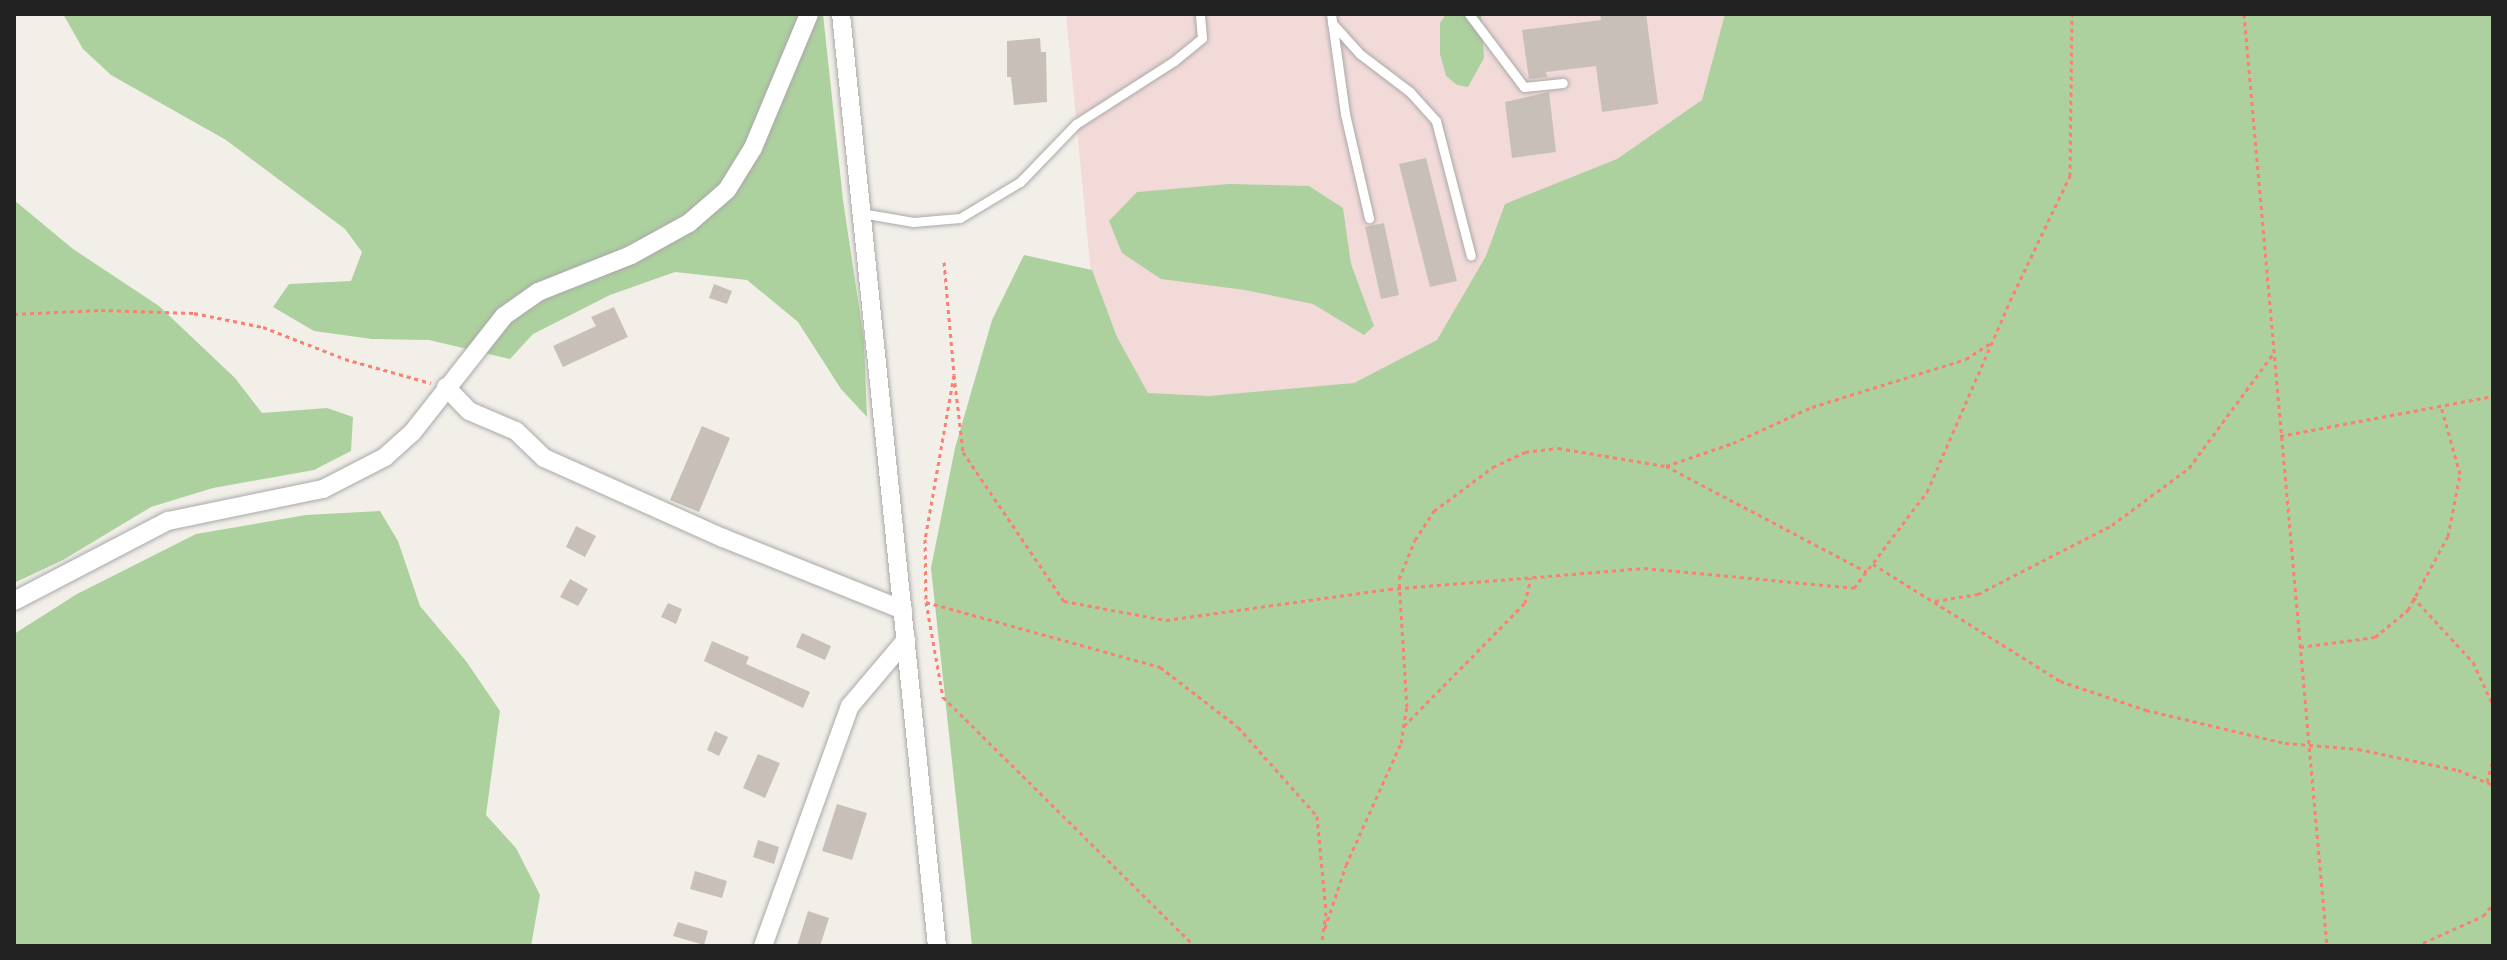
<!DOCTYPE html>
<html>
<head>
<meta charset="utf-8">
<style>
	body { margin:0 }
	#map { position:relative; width:2507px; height:960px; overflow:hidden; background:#f2efe9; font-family:"Alegreya Sans",sans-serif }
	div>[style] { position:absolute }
	.commercial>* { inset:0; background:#f2dad9 }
	.forest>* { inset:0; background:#add19e }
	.building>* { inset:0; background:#c7bfb8 }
	.path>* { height:3px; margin-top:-1.5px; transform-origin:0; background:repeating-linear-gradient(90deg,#fa8072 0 4px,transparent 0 8px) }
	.roads { filter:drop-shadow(0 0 2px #a9a9a9) drop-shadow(0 0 2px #a9a9a9) }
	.service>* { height:9px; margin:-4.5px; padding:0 4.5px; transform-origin:4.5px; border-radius:4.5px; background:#fff }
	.minor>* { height:18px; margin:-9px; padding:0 9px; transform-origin:9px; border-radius:9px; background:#fff }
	span { translate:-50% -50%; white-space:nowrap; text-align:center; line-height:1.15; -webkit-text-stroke:8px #fff; paint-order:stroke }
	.frame { position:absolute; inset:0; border:16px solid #222; pointer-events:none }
</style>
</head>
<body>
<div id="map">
	<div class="commercial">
		<i style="clip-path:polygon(1066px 14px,2066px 14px,2093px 313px,1104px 409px)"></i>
	</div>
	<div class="forest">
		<i style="clip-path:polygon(63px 14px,823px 14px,843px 200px,864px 340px,867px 417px,841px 389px,798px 322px,747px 280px,675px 272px,610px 295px,533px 334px,510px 359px,429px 340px,372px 339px,314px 331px,273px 307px,289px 284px,351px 281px,362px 252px,345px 229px,226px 140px,111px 75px,83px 49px)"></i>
		<i style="clip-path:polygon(1446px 14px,1481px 16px,1484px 58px,1468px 87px,1457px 85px,1446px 76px,1440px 54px,1440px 23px)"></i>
		<i style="clip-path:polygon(1725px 14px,2493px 14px,2493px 946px,972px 946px,931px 568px,955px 448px,992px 320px,1024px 255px,1092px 270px,1117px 337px,1148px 393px,1209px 396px,1354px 383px,1437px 340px,1486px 256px,1505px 204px,1617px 159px,1702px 100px)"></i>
		<i style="clip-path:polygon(1229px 184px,1309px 186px,1343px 208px,1351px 264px,1374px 326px,1364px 335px,1313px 304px,1245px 290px,1161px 279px,1122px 253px,1109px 221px,1137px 192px)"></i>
		<i style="clip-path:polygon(14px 200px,73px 249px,159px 306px,235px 378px,262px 413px,327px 408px,353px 417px,351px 451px,314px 470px,213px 488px,151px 507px,63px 560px,14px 583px)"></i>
		<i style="clip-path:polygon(380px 511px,398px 541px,420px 606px,466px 661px,500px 711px,486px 815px,516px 848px,540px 895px,531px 946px,14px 946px,14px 634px,77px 594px,196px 534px,306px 515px)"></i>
	</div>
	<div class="building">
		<i style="clip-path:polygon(1600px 14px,1646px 14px,1658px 104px,1602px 112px,1596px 66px,1546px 72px,1547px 77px,1529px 79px,1522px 30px,1601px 20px)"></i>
		<i style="clip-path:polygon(1040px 38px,1041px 52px,1046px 52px,1047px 102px,1014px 105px,1011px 77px,1007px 77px,1007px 41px)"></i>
		<i style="clip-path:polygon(1549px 92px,1556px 152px,1512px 158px,1505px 102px)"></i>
		<i style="clip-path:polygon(1426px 158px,1457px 281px,1430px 287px,1399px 164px)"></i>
		<i style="clip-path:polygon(1384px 223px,1399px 295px,1381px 299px,1365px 227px)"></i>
		<i style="clip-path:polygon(714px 284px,732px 291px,727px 304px,709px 298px)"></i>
		<i style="clip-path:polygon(614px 307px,628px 337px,563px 367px,553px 346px,596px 326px,591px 317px)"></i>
		<i style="clip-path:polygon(702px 426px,730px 438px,699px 512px,670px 500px)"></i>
		<i style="clip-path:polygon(576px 526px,596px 536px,585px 557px,566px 547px)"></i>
		<i style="clip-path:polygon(570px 579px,588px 589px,578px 606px,560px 597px)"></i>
		<i style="clip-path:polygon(668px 603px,682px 609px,676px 624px,661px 617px)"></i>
		<i style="clip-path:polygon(802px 633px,831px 646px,825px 660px,796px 647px)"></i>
		<i style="clip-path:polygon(712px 641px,749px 657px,746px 664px,810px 692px,803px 708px,704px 661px)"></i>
		<i style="clip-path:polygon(715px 731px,728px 737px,719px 756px,707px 750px)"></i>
		<i style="clip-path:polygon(758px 754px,780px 763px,765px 798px,743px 788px)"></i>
		<i style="clip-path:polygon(837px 804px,867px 813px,852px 860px,822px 851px)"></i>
		<i style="clip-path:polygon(758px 840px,779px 847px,774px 864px,753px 857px)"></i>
		<i style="clip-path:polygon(695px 871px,727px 881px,722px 898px,690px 889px)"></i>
		<i style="clip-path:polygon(808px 911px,829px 918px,820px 946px,797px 946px)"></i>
		<i style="clip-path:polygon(678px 922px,708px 931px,704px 945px,673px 936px)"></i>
	</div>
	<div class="path">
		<i style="left:2244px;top:14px;width:936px;rotate:84.91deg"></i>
		<i style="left:944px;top:262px;width:113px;rotate:84.9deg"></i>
		<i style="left:954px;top:375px;width:167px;rotate:100deg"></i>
		<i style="left:925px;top:539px;width:63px;rotate:89.1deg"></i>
		<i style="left:926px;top:602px;width:243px;rotate:15.5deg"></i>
		<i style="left:1160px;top:667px;width:98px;rotate:37.6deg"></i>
		<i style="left:1238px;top:727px;width:119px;rotate:48.4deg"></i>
		<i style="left:1317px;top:816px;width:96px;rotate:84.6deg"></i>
		<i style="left:1326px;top:912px;width:34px;rotate:98deg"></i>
		<i style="left:14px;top:314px;width:87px;rotate:-2.6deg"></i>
		<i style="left:101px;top:310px;width:93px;rotate:1.8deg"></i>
		<i style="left:194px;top:313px;width:70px;rotate:11.5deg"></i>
		<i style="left:263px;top:327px;width:88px;rotate:21.3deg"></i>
		<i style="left:345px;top:359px;width:89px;rotate:15.6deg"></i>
		<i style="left:954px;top:375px;width:78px;rotate:83.3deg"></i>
		<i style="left:963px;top:452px;width:180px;rotate:55.9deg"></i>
		<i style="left:1064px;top:601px;width:104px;rotate:10.6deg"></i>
		<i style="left:1166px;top:620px;width:225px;rotate:-7.9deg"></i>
		<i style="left:1389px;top:589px;width:256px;rotate:-4.7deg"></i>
		<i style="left:1644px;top:568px;width:211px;rotate:5.4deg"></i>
		<i style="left:1854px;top:588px;width:121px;rotate:-52.8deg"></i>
		<i style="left:1927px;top:492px;width:208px;rotate:-66.5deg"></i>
		<i style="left:2010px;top:301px;width:139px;rotate:-64.4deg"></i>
		<i style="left:2070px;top:176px;width:162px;rotate:-89.3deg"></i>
		<i style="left:2280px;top:436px;width:217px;rotate:-10.6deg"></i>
		<i style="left:1666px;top:466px;width:71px;rotate:-18.9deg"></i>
		<i style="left:1733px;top:443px;width:87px;rotate:-24.5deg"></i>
		<i style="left:1812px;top:407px;width:161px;rotate:-17.3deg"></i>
		<i style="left:1966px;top:359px;width:30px;rotate:-33deg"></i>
		<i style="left:1873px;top:564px;width:221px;rotate:32deg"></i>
		<i style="left:2060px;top:681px;width:91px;rotate:18.6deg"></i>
		<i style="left:2146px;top:710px;width:143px;rotate:13.4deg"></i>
		<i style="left:2285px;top:743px;width:73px;rotate:4.7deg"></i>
		<i style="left:2358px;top:749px;width:102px;rotate:11.9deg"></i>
		<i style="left:2458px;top:770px;width:38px;rotate:23deg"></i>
		<i style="left:2413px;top:597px;width:88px;rotate:47.3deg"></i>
		<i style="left:2473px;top:662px;width:47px;rotate:65.1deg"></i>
		<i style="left:1935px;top:601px;width:44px;rotate:-9.2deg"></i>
		<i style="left:1978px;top:594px;width:151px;rotate:-27.2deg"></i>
		<i style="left:2112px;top:525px;width:96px;rotate:-36.5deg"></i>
		<i style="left:2189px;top:468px;width:142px;rotate:-53.6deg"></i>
		<i style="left:926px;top:602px;width:97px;rotate:79.9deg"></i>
		<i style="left:943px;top:697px;width:354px;rotate:44.7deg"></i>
		<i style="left:2300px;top:647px;width:76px;rotate:-7.6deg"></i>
		<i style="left:2375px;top:637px;width:43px;rotate:-39.3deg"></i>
		<i style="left:2408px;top:610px;width:84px;rotate:-61.6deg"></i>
		<i style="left:2448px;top:536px;width:63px;rotate:-79deg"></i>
		<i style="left:2460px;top:474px;width:71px;rotate:-105.6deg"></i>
		<i style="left:1404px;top:726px;width:173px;rotate:-45.5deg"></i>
		<i style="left:1525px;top:603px;width:26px;rotate:-77deg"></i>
		<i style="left:2487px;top:782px;width:23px;rotate:-75deg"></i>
		<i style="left:1325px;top:928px;width:66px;rotate:-71.6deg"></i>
		<i style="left:1346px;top:865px;width:134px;rotate:-65.7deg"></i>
		<i style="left:1401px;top:743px;width:36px;rotate:-81deg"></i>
		<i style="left:1407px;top:707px;width:128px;rotate:-93.6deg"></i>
		<i style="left:1399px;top:579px;width:42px;rotate:-67.7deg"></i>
		<i style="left:1415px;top:540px;width:35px;rotate:-57deg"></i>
		<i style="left:1434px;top:511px;width:74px;rotate:-36.7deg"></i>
		<i style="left:1493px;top:467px;width:35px;rotate:-25deg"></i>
		<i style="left:1525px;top:452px;width:33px;rotate:-7deg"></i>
		<i style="left:1558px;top:448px;width:109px;rotate:9.5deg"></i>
		<i style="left:1666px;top:466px;width:227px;rotate:27.8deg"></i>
		<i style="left:2416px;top:946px;width:73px;rotate:-24.1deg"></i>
		<i style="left:2483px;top:916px;width:16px;rotate:-50deg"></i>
	</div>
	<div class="roads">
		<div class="service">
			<i style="left:1331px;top:14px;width:101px;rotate:82deg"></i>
			<i style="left:1345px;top:114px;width:107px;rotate:77deg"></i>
			<i style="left:1469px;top:14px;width:91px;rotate:53deg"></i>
			<i style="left:1524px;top:87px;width:39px;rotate:-6deg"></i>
			<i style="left:1332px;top:23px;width:42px;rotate:47.9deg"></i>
			<i style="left:1360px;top:54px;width:63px;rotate:37.2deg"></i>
			<i style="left:1410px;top:92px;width:39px;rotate:48deg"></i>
			<i style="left:1436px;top:121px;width:139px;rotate:75.5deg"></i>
			<i style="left:861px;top:213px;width:53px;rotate:9.8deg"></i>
			<i style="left:913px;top:222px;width:47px;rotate:-4.9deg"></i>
			<i style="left:960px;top:218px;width:70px;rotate:-31deg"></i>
			<i style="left:1020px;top:182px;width:81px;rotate:-46deg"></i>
			<i style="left:1076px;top:124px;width:117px;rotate:-32.7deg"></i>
			<i style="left:1174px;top:61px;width:36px;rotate:-39deg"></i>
			<i style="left:1202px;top:38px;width:24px;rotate:-95deg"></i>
		</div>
		<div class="minor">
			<i style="left:841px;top:14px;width:937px;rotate:84.12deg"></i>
			<i style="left:446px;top:387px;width:33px;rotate:46deg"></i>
			<i style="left:469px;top:411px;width:51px;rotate:23.1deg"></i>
			<i style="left:516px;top:431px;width:39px;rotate:44deg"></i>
			<i style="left:544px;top:458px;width:196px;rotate:24.1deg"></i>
			<i style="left:723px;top:538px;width:194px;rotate:21.8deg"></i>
			<i style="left:14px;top:601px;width:174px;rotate:-27.5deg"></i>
			<i style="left:168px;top:521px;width:158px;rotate:-11.7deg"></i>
			<i style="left:323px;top:489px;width:70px;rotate:-27.3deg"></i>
			<i style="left:385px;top:457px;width:36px;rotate:-42deg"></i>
			<i style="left:412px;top:433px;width:149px;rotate:-51.8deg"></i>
			<i style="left:504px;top:316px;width:42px;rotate:-35.2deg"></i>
			<i style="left:538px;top:292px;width:100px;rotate:-21.7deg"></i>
			<i style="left:631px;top:255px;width:66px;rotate:-28.9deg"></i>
			<i style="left:689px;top:223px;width:50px;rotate:-41deg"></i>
			<i style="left:727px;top:190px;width:49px;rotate:-58.2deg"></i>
			<i style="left:753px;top:148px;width:145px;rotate:-67.3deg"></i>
			<i style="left:763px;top:946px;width:255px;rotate:-70.1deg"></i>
			<i style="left:850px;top:706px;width:87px;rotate:-49.7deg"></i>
		</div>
	</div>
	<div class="frame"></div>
</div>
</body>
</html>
